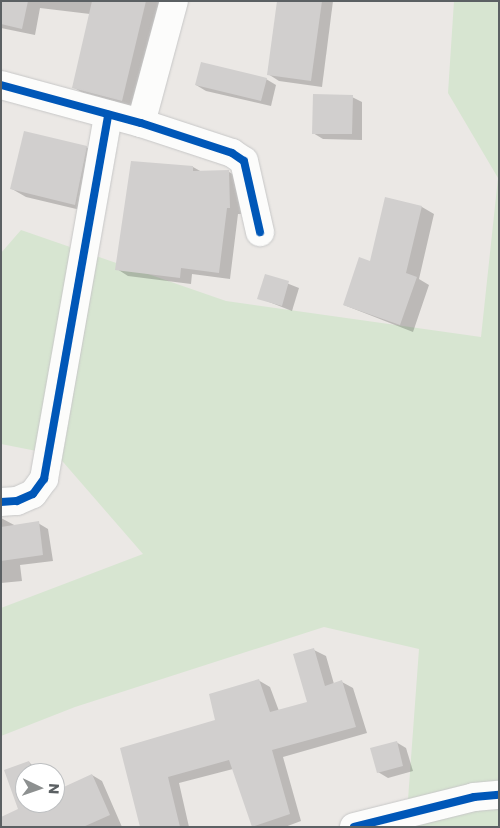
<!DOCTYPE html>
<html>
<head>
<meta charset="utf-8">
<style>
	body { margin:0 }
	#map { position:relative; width:500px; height:828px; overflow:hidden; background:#ebe8e5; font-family:Poppins,sans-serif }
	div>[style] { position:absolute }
	.green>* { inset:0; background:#d7e5d1 }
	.shadow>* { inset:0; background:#0003 }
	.building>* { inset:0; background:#d1cfce }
	.roads { filter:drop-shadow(0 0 1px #c7c7c7) drop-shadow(0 0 1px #c7c7c7) }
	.minor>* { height:28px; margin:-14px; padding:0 14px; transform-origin:14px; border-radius:14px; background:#fcfcfb }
	.cycleway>* { height:8px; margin:-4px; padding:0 4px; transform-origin:4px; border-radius:4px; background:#0057b8 }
	span { translate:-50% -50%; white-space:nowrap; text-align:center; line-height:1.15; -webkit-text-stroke:4px #fff; paint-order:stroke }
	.frame { position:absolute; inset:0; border:2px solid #5b6063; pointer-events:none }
	.north { position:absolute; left:15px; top:763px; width:50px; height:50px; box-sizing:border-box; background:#fff; border:1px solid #bdbfc1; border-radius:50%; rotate:93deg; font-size:14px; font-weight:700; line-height:20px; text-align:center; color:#5b6063 }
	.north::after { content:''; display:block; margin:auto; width:18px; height:22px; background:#8d9090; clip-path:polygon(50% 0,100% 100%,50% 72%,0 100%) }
</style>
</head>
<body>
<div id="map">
	<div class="green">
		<i style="clip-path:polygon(454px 1px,499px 1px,499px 827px,406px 827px,419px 649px,324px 627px,75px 707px,1px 736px,1px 608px,143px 554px,57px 455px,1px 444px,1px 253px,21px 230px,226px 301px,481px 337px,498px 178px,448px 93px)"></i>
	</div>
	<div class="shadow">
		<i style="clip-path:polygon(1px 1px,160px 1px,135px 107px,86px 95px,73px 87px,90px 14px,40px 8px,35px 35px,1px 28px)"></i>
		<i style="clip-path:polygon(278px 1px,333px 1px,322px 87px,279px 81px,268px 74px)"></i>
		<i style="clip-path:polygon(266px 79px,276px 85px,271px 106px,206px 91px,196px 85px)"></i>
		<i style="clip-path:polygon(352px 97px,362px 102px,362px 140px,323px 139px,313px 133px)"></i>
		<i style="clip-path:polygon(86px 147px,100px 155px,89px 212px,26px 197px,12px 189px)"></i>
		<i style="clip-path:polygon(193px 167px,202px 172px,229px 172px,240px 178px,241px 214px,238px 214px,230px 279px,192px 274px,191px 284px,128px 276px,117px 269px)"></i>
		<i style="clip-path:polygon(386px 198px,422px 207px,434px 214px,419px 279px,429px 285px,413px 332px,344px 305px,371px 262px)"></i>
		<i style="clip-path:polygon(266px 275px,299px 288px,292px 311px,259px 298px)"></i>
		<i style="clip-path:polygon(1px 518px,16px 526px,38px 523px,48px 529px,53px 561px,20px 565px,22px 581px,1px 583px)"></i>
		<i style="clip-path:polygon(314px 650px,326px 656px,334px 684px,342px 682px,353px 688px,367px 733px,283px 757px,301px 821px,285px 827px,253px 827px,233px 769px,179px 783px,189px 827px,141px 827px,122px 749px,216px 721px,258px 680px,270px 687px,279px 711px,308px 703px)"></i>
		<i style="clip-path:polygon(396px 742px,406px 748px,413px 771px,388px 778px,378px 772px)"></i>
		<i style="clip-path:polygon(29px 762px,40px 773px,25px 773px,25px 803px,55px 803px,55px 792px,92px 775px,102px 781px,122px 827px,1px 827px,19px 809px,6px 771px)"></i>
	</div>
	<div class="building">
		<i style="clip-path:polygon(1px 1px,28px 1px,22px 29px,1px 24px)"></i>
		<i style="clip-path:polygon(92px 1px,146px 1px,122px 101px,72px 88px)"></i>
		<i style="clip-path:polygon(277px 1px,322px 1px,311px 81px,267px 75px)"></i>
		<i style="clip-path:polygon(201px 62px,267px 78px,261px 101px,195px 85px)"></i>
		<i style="clip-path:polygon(313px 94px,353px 95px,352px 134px,312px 134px)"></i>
		<i style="clip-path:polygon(24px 131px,87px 146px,75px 205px,10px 189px)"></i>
		<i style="clip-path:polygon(131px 161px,193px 166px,193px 171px,229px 170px,230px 208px,227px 208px,219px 273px,181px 268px,180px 278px,115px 270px)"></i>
		<i style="clip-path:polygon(385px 197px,422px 206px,406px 273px,417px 277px,400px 325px,343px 305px,359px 257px,370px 261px)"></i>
		<i style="clip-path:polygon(265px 274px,289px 281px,282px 306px,257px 299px)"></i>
		<i style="clip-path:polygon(39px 521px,43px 555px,1px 561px,1px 527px)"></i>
		<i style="clip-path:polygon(314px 648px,325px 686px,342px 680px,356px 727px,272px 750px,290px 814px,252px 827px,229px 760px,168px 777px,180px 827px,140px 827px,120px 748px,215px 720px,209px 694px,259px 679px,270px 712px,307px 702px,293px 654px)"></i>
		<i style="clip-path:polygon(397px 741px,403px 766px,377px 773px,370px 748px)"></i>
		<i style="clip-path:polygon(29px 761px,33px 773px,25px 773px,25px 803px,55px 803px,55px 791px,92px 774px,110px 815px,83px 827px,1px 827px,1px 817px,18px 809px,4px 770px)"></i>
	</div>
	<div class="roads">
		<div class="minor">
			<i style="left:1px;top:85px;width:145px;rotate:15.2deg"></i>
			<i style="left:141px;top:123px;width:96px;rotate:18.2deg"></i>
			<i style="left:232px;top:153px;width:14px;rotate:34deg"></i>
			<i style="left:244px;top:161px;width:73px;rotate:77.3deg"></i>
			<i style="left:141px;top:123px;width:126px;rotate:-74.9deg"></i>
			<i style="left:1px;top:502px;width:16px;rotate:-4deg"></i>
			<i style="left:17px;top:501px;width:17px;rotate:-24deg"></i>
			<i style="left:33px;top:494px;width:19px;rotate:-54deg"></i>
			<i style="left:44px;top:479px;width:370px;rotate:-80deg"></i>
			<i style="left:354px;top:827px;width:124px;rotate:-14deg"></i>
			<i style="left:474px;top:797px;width:25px;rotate:-5deg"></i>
		</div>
	</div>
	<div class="cycleway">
		<i style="left:1px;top:85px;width:145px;rotate:15.2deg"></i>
		<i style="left:141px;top:123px;width:96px;rotate:18.2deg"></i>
		<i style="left:232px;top:153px;width:14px;rotate:34deg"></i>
		<i style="left:244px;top:161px;width:73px;rotate:77.3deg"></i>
		<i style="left:1px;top:502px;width:16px;rotate:-4deg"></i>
		<i style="left:17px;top:501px;width:17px;rotate:-24deg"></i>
		<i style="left:33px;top:494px;width:19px;rotate:-54deg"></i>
		<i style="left:44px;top:479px;width:370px;rotate:-80deg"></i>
		<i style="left:354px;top:827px;width:124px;rotate:-14deg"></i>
		<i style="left:474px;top:797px;width:25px;rotate:-5deg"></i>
	</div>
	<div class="frame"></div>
	<div class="north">N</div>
</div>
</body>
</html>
